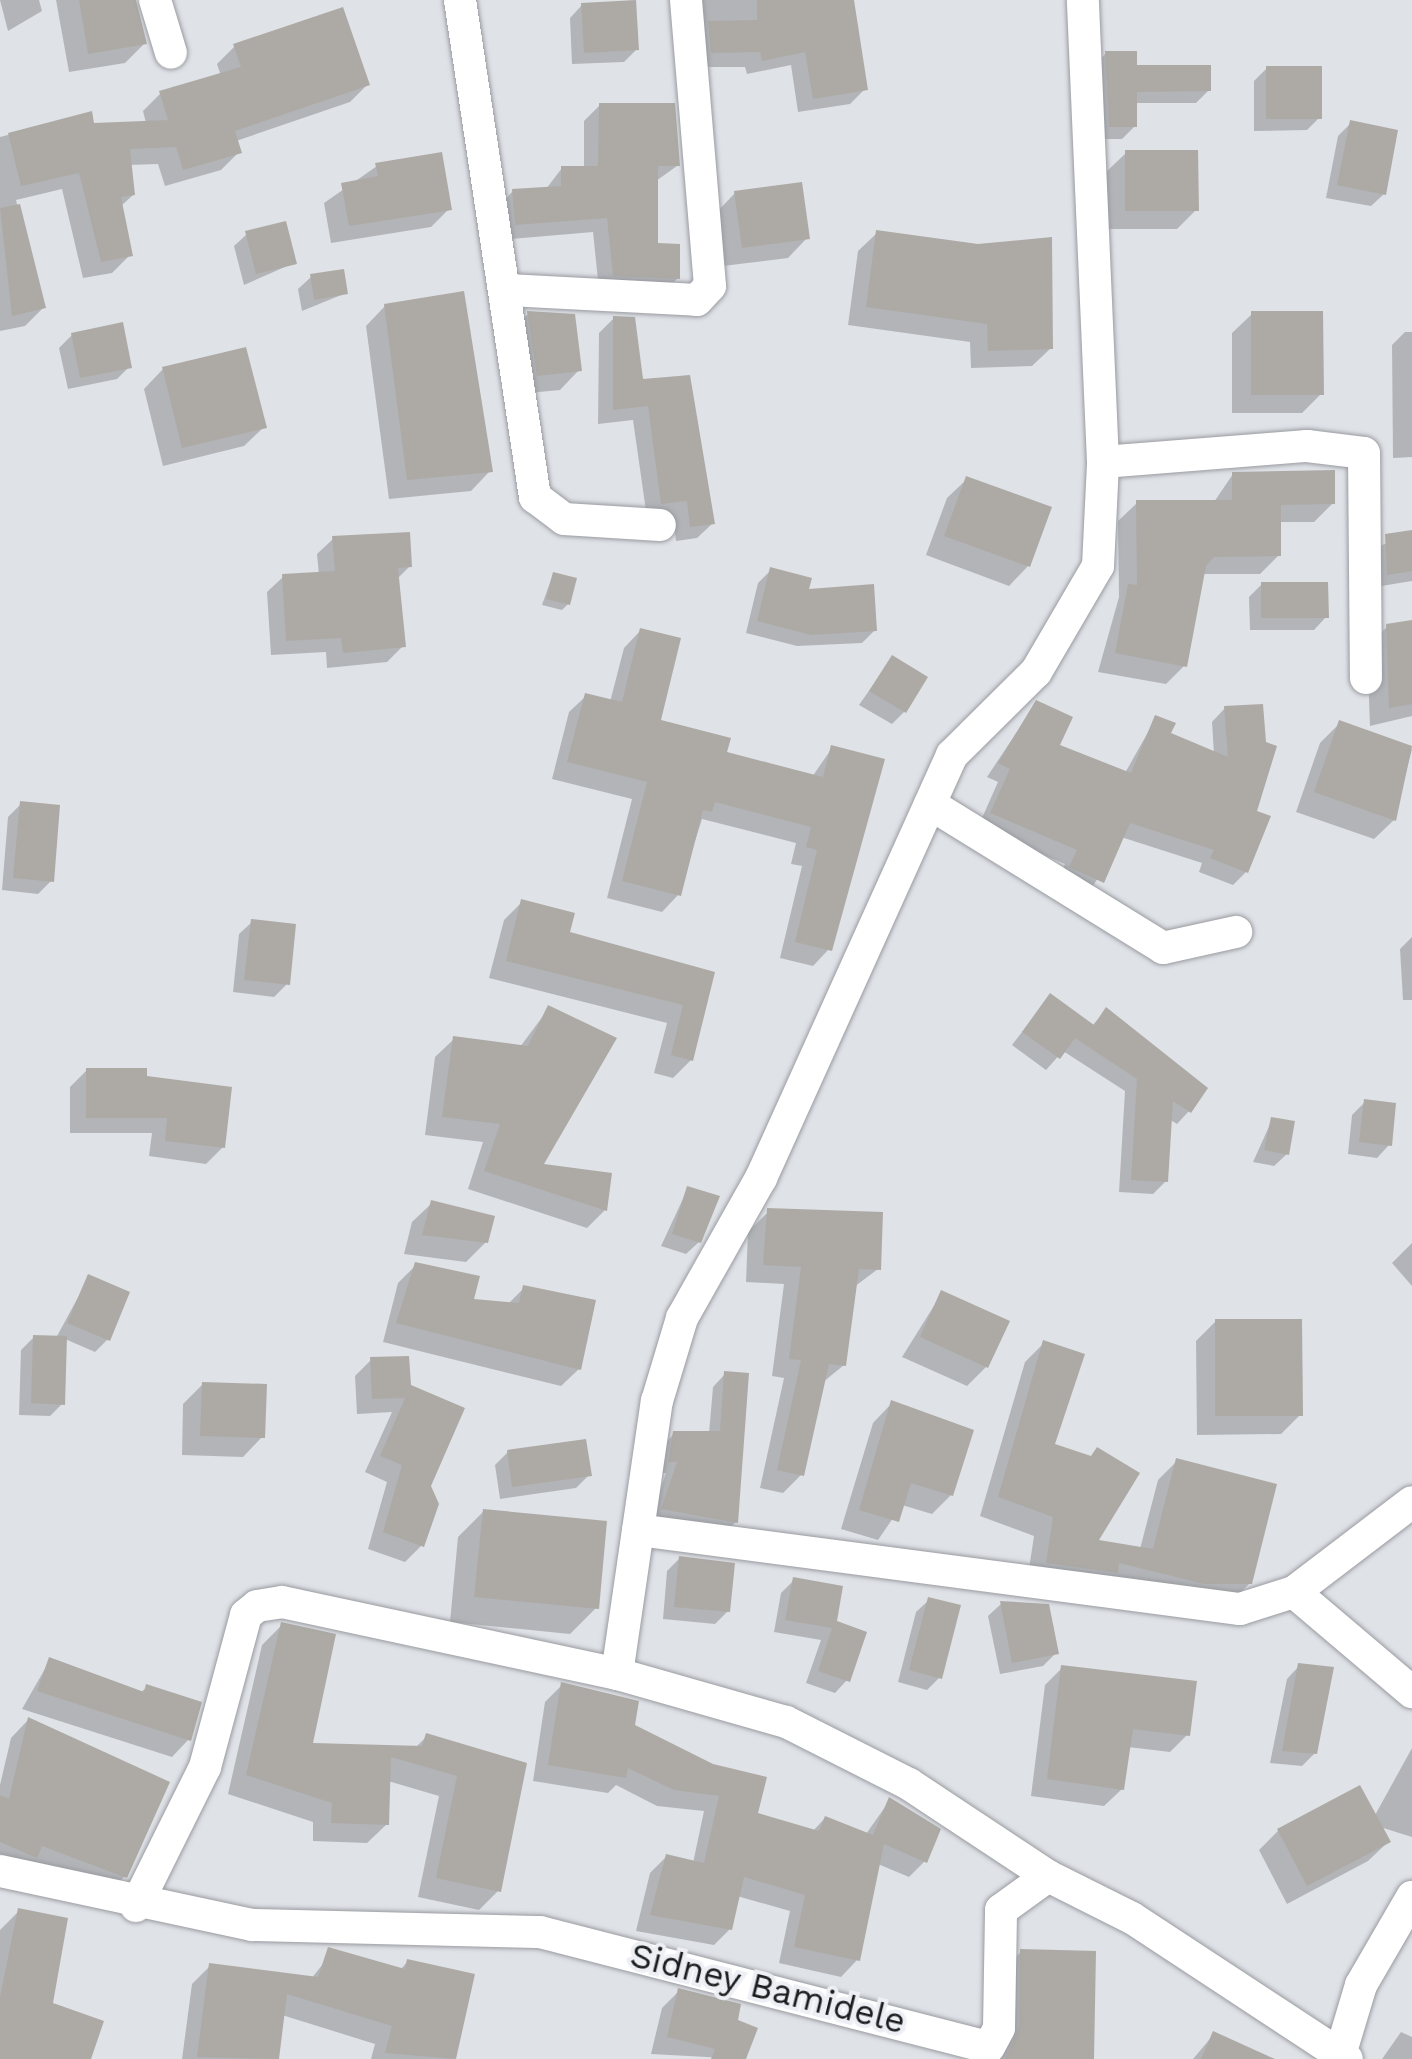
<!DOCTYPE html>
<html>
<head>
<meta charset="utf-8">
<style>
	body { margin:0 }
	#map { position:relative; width:1412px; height:2059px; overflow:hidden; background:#dfe2e7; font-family:"Work Sans",sans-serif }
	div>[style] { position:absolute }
	.shadow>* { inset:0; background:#0003 }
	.building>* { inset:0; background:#adaaa5 }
	.roads { filter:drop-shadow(0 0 2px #999ba0) drop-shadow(0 0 2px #999ba0) }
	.street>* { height:32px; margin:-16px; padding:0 16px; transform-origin:16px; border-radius:16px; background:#fff }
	span { translate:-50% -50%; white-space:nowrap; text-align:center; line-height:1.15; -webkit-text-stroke:8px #edeff4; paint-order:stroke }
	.street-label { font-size:35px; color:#1b1c1d }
</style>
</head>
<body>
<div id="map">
	<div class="shadow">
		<i style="clip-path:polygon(0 0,39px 0,42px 11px,8px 31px)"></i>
		<i style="clip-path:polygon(56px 0,134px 0,145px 43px,125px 63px,69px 72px)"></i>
		<i style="clip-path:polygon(686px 0,851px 0,865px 89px,850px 104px,798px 112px,791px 65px,747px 74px,745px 67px,696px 67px)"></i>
		<i style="clip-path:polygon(582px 5px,637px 49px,624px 62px,572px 64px,570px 18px)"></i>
		<i style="clip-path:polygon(235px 46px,368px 84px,350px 102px,236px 141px,239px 152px,221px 170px,165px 186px,158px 164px,129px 165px,133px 195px,120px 207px,130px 255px,112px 273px,83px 278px,62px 189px,16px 200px,43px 308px,25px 326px,0 331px,0 137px,85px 115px,92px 125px,146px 123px,143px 111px,161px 93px,221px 76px,217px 64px)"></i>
		<i style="clip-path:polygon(1106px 53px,1134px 68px,1209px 90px,1196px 103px,1135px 103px,1135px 126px,1122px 139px,1097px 139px,1094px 66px)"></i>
		<i style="clip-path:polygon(1267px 68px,1319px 118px,1307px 130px,1254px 131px,1254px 81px)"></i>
		<i style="clip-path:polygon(600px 105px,677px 166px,656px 181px,656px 246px,678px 278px,662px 294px,599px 290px,593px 232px,500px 240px,498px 207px,513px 191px,546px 189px,562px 168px,584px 168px,584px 121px)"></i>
		<i style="clip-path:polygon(1351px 123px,1384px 194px,1371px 206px,1326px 198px,1338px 136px)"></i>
		<i style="clip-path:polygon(1126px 153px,1196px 210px,1177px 229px,1107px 229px,1106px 172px)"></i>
		<i style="clip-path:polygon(377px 166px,449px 209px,431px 227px,331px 243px,324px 203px)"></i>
		<i style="clip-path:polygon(735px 193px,807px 238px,788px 258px,723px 266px,716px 213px)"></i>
		<i style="clip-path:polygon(877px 233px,1051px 348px,1032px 366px,971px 368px,970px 342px,848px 325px,858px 251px)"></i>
		<i style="clip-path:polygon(247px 234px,294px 263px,244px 285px,234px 246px)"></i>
		<i style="clip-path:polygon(311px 277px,346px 293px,302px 311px,298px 289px)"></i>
		<i style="clip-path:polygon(385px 306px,490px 471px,471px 491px,389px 499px,366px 326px)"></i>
		<i style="clip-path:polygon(528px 314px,579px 370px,560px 390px,518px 394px,509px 333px)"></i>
		<i style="clip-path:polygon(1252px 314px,1321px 394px,1302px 413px,1232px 413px,1232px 333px)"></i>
		<i style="clip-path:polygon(614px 318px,713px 523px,697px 538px,676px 541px,673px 515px,647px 518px,633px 420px,598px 424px,599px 333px)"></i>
		<i style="clip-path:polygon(1405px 332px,1412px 332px,1412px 457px,1393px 458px,1392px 345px)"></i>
		<i style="clip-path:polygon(72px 335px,129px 367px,117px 379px,68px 389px,59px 348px)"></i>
		<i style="clip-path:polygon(163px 369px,264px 427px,244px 446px,163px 466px,144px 389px)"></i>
		<i style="clip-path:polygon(1233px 474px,1333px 503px,1314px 522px,1278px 522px,1279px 555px,1260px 574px,1202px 574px,1185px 665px,1166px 684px,1098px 672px,1119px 597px,1118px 521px,1137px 503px,1214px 502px)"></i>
		<i style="clip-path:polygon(967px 479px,1028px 566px,1009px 586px,926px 555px,947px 498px)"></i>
		<i style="clip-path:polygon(1412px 532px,1412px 581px,1375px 587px,1373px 549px)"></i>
		<i style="clip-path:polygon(333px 539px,410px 566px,396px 580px,403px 646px,387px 662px,327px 668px,326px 652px,271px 655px,267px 592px,283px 577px,319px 575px,317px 554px)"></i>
		<i style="clip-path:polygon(771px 570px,806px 591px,875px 630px,862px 643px,797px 646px,746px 633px,758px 583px)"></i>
		<i style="clip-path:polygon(553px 574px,568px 604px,562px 610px,542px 605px)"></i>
		<i style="clip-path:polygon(1262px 584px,1326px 617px,1314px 630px,1250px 630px,1249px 597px)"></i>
		<i style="clip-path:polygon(1412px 622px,1412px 716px,1370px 726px,1367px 646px,1387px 627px)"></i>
		<i style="clip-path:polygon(640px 631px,658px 722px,724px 754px,812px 777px,832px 748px,829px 949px,813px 966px,780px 958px,802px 866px,791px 864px,796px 843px,702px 819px,678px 895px,662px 912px,607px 898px,632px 799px,552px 779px,569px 712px,586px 696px,610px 702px,624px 648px)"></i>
		<i style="clip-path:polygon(892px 658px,904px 712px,892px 724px,859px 705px)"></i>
		<i style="clip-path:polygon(1036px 703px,1057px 746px,1125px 773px,1156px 718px,1168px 734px,1214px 754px,1212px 722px,1225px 708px,1254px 812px,1246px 872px,1233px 885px,1199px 872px,1202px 863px,1121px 837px,1088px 895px,1058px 880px,1065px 864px,978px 827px,998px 782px,987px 777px)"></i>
		<i style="clip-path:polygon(1340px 723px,1412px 749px,1394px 820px,1374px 839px,1296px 812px,1320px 743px)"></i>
		<i style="clip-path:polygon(21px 804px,51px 881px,38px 894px,2px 890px,8px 817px)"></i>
		<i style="clip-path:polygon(522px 902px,567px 934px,712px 974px,691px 1060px,673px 1078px,654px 1073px,667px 1023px,489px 978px,504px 920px)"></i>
		<i style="clip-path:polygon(252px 922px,287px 984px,274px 997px,233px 992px,239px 934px)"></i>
		<i style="clip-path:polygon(1412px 937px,1412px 1000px,1403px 1000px,1400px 949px)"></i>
		<i style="clip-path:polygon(1050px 996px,1092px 1026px,1106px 1010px,1189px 1111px,1177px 1124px,1169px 1119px,1166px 1181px,1153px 1194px,1119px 1192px,1125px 1091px,1063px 1051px,1046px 1070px,1012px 1045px)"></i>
		<i style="clip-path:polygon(549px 1008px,540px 1166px,605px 1210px,587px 1228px,468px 1189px,483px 1142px,425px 1135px,435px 1057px,454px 1039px,520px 1047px)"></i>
		<i style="clip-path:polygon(87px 1070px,144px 1078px,223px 1147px,206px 1164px,149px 1156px,152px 1133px,70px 1133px,70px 1087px)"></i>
		<i style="clip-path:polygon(1365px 1102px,1389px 1145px,1377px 1158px,1348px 1154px,1352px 1115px)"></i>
		<i style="clip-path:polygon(1272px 1120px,1287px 1154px,1274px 1166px,1253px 1162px)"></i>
		<i style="clip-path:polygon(688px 1188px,699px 1242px,686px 1254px,661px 1246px)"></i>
		<i style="clip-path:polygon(432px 1203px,486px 1242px,466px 1262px,404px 1254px,412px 1222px)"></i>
		<i style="clip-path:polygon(766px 1214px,880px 1215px,878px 1269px,854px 1287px,844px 1365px,822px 1383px,801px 1475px,783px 1493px,760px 1488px,784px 1378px,772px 1376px,784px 1284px,746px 1282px,748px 1232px)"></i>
		<i style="clip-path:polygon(1412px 1243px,1412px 1286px,1392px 1263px)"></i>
		<i style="clip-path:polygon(416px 1265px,470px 1302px,507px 1305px,524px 1288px,579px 1369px,561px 1386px,383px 1342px,398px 1283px)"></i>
		<i style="clip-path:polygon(89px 1277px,107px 1340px,95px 1352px,65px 1339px,62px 1404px,50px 1416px,19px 1415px,21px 1350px,34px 1337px,56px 1338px)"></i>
		<i style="clip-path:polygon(942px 1293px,986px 1367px,967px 1386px,902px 1357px)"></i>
		<i style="clip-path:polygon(1216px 1321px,1300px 1415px,1281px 1434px,1197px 1435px,1196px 1341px)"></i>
		<i style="clip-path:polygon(1044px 1343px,1052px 1446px,1095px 1542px,1140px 1549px,1158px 1480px,1177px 1461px,1250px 1583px,1230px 1603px,1027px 1582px,1034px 1536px,980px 1516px,1025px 1362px)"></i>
		<i style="clip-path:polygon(371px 1360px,409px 1386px,428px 1486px,422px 1545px,405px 1562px,368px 1549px,387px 1482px,365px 1472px,392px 1412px,357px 1414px,355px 1376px)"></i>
		<i style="clip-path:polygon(725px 1374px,736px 1522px,723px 1534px,650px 1521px,666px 1473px,657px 1473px,661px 1447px,674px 1434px,709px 1433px,713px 1387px)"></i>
		<i style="clip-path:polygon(203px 1384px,262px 1437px,243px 1457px,182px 1455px,183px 1404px)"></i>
		<i style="clip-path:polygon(892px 1403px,951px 1495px,932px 1514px,902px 1505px,878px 1540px,841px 1529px,873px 1423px)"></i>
		<i style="clip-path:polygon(508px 1452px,589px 1475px,576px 1488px,500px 1499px,495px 1465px)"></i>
		<i style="clip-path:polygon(484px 1511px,596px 1608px,570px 1634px,450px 1622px,458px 1537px)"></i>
		<i style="clip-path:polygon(680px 1558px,728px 1611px,715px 1624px,663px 1619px,667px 1571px)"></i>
		<i style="clip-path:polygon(794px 1580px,834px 1623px,847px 1680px,835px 1693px,806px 1683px,821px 1640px,774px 1632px,781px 1593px)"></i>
		<i style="clip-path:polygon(929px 1600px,940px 1677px,927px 1690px,898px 1682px,916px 1612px)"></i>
		<i style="clip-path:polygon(1001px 1604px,1056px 1653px,1043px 1666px,1000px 1674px,988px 1616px)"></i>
		<i style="clip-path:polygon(282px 1625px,310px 1746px,414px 1749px,427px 1736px,525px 1765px,499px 1890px,479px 1910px,418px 1897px,439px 1796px,388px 1781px,387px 1824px,367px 1843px,313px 1841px,313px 1822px,228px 1794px,262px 1645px)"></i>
		<i style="clip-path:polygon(50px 1660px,140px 1693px,147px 1687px,189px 1739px,172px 1757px,22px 1709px)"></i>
		<i style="clip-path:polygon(1299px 1666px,1315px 1753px,1302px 1766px,1270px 1763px,1287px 1679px)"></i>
		<i style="clip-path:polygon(1062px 1668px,1187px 1735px,1170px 1752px,1128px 1747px,1122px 1789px,1104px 1806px,1031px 1796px,1045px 1685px)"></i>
		<i style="clip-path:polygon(562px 1685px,755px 1815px,812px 1832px,825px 1818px,866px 1834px,890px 1800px,925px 1861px,909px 1877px,878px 1864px,857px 1960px,841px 1977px,779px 1963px,790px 1911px,737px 1896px,730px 1929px,714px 1945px,636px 1931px,650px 1873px,667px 1856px,693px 1863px,704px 1811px,657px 1806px,616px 1785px,608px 1793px,533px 1781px,545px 1702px)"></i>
		<i style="clip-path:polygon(28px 1720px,125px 1876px,107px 1894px,0 1866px,0 1785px,11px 1738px)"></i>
		<i style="clip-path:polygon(1412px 1748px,1412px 1837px,1380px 1827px,1388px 1842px,1368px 1861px,1287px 1904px,1259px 1850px,1278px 1831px,1374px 1817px)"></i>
		<i style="clip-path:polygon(19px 1911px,50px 2004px,88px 2059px,0 2059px,0 1930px)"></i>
		<i style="clip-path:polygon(334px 1950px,400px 1970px,408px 1961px,472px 1976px,453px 2059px,371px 2059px,375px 2044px,282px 2015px,276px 2059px,182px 2059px,192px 1984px,210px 1966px,311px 1979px)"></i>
		<i style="clip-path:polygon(1021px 1952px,1091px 2059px,993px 2059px,995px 1978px)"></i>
		<i style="clip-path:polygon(679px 1991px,735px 2022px,744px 2059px,651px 2054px,662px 2008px)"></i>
		<i style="clip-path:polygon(1401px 2032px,1412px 2037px,1412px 2059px,1382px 2059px)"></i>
		<i style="clip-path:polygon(1214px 2034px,1263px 2059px,1193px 2059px)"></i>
	</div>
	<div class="building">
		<i style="clip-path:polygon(79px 0,136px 0,147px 44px,88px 54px)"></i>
		<i style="clip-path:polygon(636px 0,639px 50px,584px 53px,581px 3px)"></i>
		<i style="clip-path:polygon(757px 0,854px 0,868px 90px,813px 99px,805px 52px,762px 61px,760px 52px,711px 53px,708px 21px,757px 20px)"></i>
		<i style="clip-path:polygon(343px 7px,370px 85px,235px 131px,242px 153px,183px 170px,176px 147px,130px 149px,135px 195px,121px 197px,133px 256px,101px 262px,79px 173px,21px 186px,8px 133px,92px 111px,94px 123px,168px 120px,159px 91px,241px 67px,233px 44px)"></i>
		<i style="clip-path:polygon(1105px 51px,1137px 51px,1137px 65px,1211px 65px,1211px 91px,1137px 92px,1137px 127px,1109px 127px)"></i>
		<i style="clip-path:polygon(1266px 66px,1322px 66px,1322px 119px,1266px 119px)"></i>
		<i style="clip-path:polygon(599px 103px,675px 103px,680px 166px,658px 166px,658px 243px,680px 244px,680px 279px,613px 276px,607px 218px,515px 225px,512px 189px,561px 186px,561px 166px,598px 166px)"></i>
		<i style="clip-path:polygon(1350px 120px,1398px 130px,1386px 195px,1337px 185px)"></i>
		<i style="clip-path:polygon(1125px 150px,1198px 150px,1199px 211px,1125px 211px)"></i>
		<i style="clip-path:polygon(442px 152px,452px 210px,349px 226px,341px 183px,378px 176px,375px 163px)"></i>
		<i style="clip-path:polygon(802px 182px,810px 239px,742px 248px,734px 191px)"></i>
		<i style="clip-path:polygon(20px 204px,46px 308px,12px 316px,0 208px)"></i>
		<i style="clip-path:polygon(286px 221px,297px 264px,256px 274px,245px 231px)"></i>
		<i style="clip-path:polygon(876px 230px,978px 244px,1052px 237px,1053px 349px,988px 351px,987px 324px,866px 307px)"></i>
		<i style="clip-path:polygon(344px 269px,348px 294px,314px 300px,310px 274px)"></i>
		<i style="clip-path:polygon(464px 291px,493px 472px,407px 480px,384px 304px)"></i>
		<i style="clip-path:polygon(527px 311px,575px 314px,582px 371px,537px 376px)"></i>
		<i style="clip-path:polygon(1251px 311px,1323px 311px,1324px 395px,1251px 395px)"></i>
		<i style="clip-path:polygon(613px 316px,635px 317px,643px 379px,690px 375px,715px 524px,690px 527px,687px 501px,661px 504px,648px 406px,613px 410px)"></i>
		<i style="clip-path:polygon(123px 322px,132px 368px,80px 378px,71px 333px)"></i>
		<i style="clip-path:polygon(246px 347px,267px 428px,182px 448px,162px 367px)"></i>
		<i style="clip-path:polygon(1335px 470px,1335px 504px,1281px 505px,1281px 556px,1214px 557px,1206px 566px,1187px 667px,1115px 653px,1128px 584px,1137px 585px,1136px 500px,1232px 500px,1232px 472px)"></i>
		<i style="clip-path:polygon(966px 476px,1052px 507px,1030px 567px,944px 536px)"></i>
		<i style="clip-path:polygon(1412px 530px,1412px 571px,1387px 575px,1385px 534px)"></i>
		<i style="clip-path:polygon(410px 532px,412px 567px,398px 568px,406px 647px,343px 653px,341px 638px,286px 641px,282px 574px,335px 571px,332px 536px)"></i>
		<i style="clip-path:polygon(770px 567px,812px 578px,809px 589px,874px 584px,877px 631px,811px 635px,757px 621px)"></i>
		<i style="clip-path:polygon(553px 572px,577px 578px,570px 605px,546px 599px)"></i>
		<i style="clip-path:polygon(1261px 582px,1328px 582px,1329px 618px,1261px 618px)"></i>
		<i style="clip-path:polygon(1412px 620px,1412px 704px,1389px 708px,1386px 624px)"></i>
		<i style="clip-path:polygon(640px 628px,681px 638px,661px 720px,731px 738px,727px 752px,823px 777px,831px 745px,885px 759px,832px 951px,795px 942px,817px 850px,806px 847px,811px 827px,715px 802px,712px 812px,703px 810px,681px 896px,622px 881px,647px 782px,567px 762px,585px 693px,622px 702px)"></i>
		<i style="clip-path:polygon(892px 655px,928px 677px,906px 713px,869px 691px)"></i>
		<i style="clip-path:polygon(1036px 700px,1073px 717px,1060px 745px,1131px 773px,1155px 715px,1176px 723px,1171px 733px,1228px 757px,1224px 706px,1263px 704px,1266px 742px,1277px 746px,1257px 811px,1271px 816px,1248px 873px,1210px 858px,1214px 850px,1130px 823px,1104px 883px,1069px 867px,1077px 850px,990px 813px,1010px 769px,998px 763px)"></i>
		<i style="clip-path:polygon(1339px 720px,1412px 746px,1396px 821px,1314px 792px)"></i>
		<i style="clip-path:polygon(20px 801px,60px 805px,54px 882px,13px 878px)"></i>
		<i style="clip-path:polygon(521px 899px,575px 913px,570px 932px,715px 972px,693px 1061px,671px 1055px,683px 1005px,506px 961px)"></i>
		<i style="clip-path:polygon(251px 919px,296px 924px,290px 985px,244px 980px)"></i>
		<i style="clip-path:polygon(1050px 993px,1094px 1025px,1106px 1007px,1208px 1088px,1191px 1113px,1173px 1101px,1168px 1182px,1131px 1180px,1137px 1079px,1075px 1038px,1060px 1059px,1022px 1032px)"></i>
		<i style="clip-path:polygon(548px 1005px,617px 1038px,544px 1164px,612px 1173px,607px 1211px,484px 1171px,500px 1124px,442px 1117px,453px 1036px,528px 1046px)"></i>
		<i style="clip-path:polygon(86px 1068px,147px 1068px,147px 1076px,232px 1087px,225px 1148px,165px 1141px,167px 1118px,86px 1118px)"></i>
		<i style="clip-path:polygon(1364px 1099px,1396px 1103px,1392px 1146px,1359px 1142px)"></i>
		<i style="clip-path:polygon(1271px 1117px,1295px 1121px,1289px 1155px,1264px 1150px)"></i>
		<i style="clip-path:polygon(687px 1186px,720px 1196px,701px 1243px,672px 1234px)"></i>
		<i style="clip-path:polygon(431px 1200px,495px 1216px,488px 1243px,422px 1235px)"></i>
		<i style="clip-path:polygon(767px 1208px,883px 1212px,881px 1270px,859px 1269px,846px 1366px,829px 1364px,804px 1476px,777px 1470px,801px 1360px,789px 1359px,801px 1267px,763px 1265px)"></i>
		<i style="clip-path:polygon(415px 1262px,480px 1276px,474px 1299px,519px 1303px,523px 1285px,596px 1300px,581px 1370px,396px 1323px)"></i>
		<i style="clip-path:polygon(88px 1274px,130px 1292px,110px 1341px,67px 1323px)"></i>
		<i style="clip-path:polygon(941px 1290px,1010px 1321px,988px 1368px,920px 1337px)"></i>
		<i style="clip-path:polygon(1215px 1319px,1302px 1319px,1303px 1416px,1215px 1416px)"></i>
		<i style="clip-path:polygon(33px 1335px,67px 1336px,65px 1405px,31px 1403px)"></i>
		<i style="clip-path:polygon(1043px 1340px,1085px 1354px,1055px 1444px,1091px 1456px,1097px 1447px,1140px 1473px,1099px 1540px,1153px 1549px,1176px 1458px,1277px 1484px,1252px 1584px,1204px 1584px,1119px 1563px,1118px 1573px,1046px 1563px,1053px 1517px,998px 1497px)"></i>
		<i style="clip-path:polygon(409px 1356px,411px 1385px,465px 1408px,431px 1486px,439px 1504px,424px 1547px,383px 1532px,402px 1465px,380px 1456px,405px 1398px,372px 1399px,370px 1357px)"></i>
		<i style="clip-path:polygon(724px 1371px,749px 1373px,738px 1523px,661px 1509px,677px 1462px,668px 1462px,673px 1431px,720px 1431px)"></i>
		<i style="clip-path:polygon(202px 1382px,267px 1384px,265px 1438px,200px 1436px)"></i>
		<i style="clip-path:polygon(891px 1400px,974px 1430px,953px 1496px,911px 1483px,899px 1522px,859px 1510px)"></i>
		<i style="clip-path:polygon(586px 1439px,592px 1476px,512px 1487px,507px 1450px)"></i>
		<i style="clip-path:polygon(483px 1509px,607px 1521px,599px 1609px,474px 1597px)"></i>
		<i style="clip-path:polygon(679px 1556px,735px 1563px,730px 1612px,674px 1607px)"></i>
		<i style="clip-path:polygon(793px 1577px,843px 1586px,837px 1621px,867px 1632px,850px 1682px,818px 1671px,832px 1628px,785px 1620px)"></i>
		<i style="clip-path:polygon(928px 1597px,961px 1605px,942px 1679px,909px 1670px)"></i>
		<i style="clip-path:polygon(1000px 1601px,1049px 1604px,1059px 1654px,1012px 1663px)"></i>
		<i style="clip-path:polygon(281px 1622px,336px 1634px,313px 1743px,422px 1746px,426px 1733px,527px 1763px,501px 1892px,436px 1878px,457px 1776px,391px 1757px,389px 1825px,331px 1823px,332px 1803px,246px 1775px)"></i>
		<i style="clip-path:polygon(49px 1657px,144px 1692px,146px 1684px,202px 1702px,191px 1741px,37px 1691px)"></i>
		<i style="clip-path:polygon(1298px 1663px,1334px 1667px,1317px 1754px,1282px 1751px)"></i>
		<i style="clip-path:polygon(1061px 1665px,1197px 1681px,1190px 1736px,1133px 1729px,1124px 1790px,1047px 1779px)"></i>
		<i style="clip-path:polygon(561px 1682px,639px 1701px,635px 1725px,713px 1764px,767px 1777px,758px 1813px,819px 1831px,825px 1816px,873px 1835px,889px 1797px,941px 1829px,927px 1863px,884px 1844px,860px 1961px,794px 1947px,805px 1895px,744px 1877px,732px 1930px,650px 1915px,666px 1854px,704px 1863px,719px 1796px,674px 1790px,628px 1768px,626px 1778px,548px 1765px)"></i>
		<i style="clip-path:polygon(28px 1717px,170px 1782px,127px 1878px,42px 1846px,37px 1858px,0 1842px,0 1795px,9px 1799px)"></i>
		<i style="clip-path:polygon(1360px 1785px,1391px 1842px,1307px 1886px,1277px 1829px)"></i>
		<i style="clip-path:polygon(18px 1908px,68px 1918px,53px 2003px,104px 2021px,91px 2059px,0 2059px,0 1997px)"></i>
		<i style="clip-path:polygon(328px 1947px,405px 1969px,407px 1959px,475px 1974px,456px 2059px,385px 2053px,392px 2026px,287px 1994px,279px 2059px,197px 2057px,209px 1963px,318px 1977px)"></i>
		<i style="clip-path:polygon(1020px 1949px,1096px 1951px,1094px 2059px,1005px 2059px,1019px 2028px)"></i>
		<i style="clip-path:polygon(678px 1988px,741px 2004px,738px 2020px,758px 2028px,746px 2059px,711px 2059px,715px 2049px,667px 2037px)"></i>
		<i style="clip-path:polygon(1213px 2031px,1275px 2059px,1201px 2059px)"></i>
	</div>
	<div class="roads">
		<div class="street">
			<i style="left:155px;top:0;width:55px;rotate:73.2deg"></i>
			<i style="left:460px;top:0;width:503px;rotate:81.42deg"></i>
			<i style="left:535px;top:497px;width:36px;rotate:37deg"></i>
			<i style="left:564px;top:519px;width:96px;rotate:3.6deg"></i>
			<i style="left:508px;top:290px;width:189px;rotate:3deg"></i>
			<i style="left:697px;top:300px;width:19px;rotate:-47deg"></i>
			<i style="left:710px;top:286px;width:287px;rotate:-94.8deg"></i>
			<i style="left:1103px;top:462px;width:205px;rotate:-4.5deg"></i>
			<i style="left:1307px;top:446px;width:57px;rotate:7deg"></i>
			<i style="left:1364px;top:453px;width:225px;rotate:89.5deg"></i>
			<i style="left:930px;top:804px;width:274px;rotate:31.7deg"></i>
			<i style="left:1163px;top:948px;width:75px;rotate:-12.4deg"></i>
			<i style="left:638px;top:1530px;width:607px;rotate:7.48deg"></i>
			<i style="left:1240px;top:1609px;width:57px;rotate:-17.5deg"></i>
			<i style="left:1294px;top:1592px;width:148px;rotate:-37.3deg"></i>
			<i style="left:1294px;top:1592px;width:155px;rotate:40.3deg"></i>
			<i style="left:0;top:1871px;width:258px;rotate:12.1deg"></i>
			<i style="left:252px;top:1925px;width:288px;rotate:1.4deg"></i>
			<i style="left:540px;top:1932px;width:463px;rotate:14.4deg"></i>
			<i style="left:989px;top:2047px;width:21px;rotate:-62deg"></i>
			<i style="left:999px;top:2028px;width:118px;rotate:-89deg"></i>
			<i style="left:1001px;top:1910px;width:58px;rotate:-35.9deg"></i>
			<i style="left:1048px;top:1876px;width:94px;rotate:26.6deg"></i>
			<i style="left:1132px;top:1918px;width:257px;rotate:33.3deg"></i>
			<i style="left:1048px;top:1876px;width:167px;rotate:-146.5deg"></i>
			<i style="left:909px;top:1784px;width:138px;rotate:-153.2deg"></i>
			<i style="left:786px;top:1722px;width:176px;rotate:-164.1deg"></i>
			<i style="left:617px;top:1674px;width:276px;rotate:-81.7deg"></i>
			<i style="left:657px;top:1401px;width:87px;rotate:-73.2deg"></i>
			<i style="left:682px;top:1318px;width:161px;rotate:-60.6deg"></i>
			<i style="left:761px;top:1178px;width:464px;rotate:-65.7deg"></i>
			<i style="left:952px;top:755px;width:118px;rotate:-44.7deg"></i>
			<i style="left:1036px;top:672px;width:123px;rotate:-59.7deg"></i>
			<i style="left:1098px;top:566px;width:104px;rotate:-87.2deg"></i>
			<i style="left:1103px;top:462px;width:462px;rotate:-92.5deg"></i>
			<i style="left:136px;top:1906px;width:155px;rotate:-63.6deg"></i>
			<i style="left:205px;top:1767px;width:157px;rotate:-74.9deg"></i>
			<i style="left:246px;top:1615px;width:14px;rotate:-39deg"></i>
			<i style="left:257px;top:1606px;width:25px;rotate:-9deg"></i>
			<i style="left:282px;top:1602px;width:343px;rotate:12.1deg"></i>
			<i style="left:1340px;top:2055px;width:73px;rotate:-73.3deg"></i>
			<i style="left:1361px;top:1985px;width:102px;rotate:-59.9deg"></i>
		</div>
	</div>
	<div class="street-label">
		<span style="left:768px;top:1988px;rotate:14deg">Sidney Bamidele</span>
	</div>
</div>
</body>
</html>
